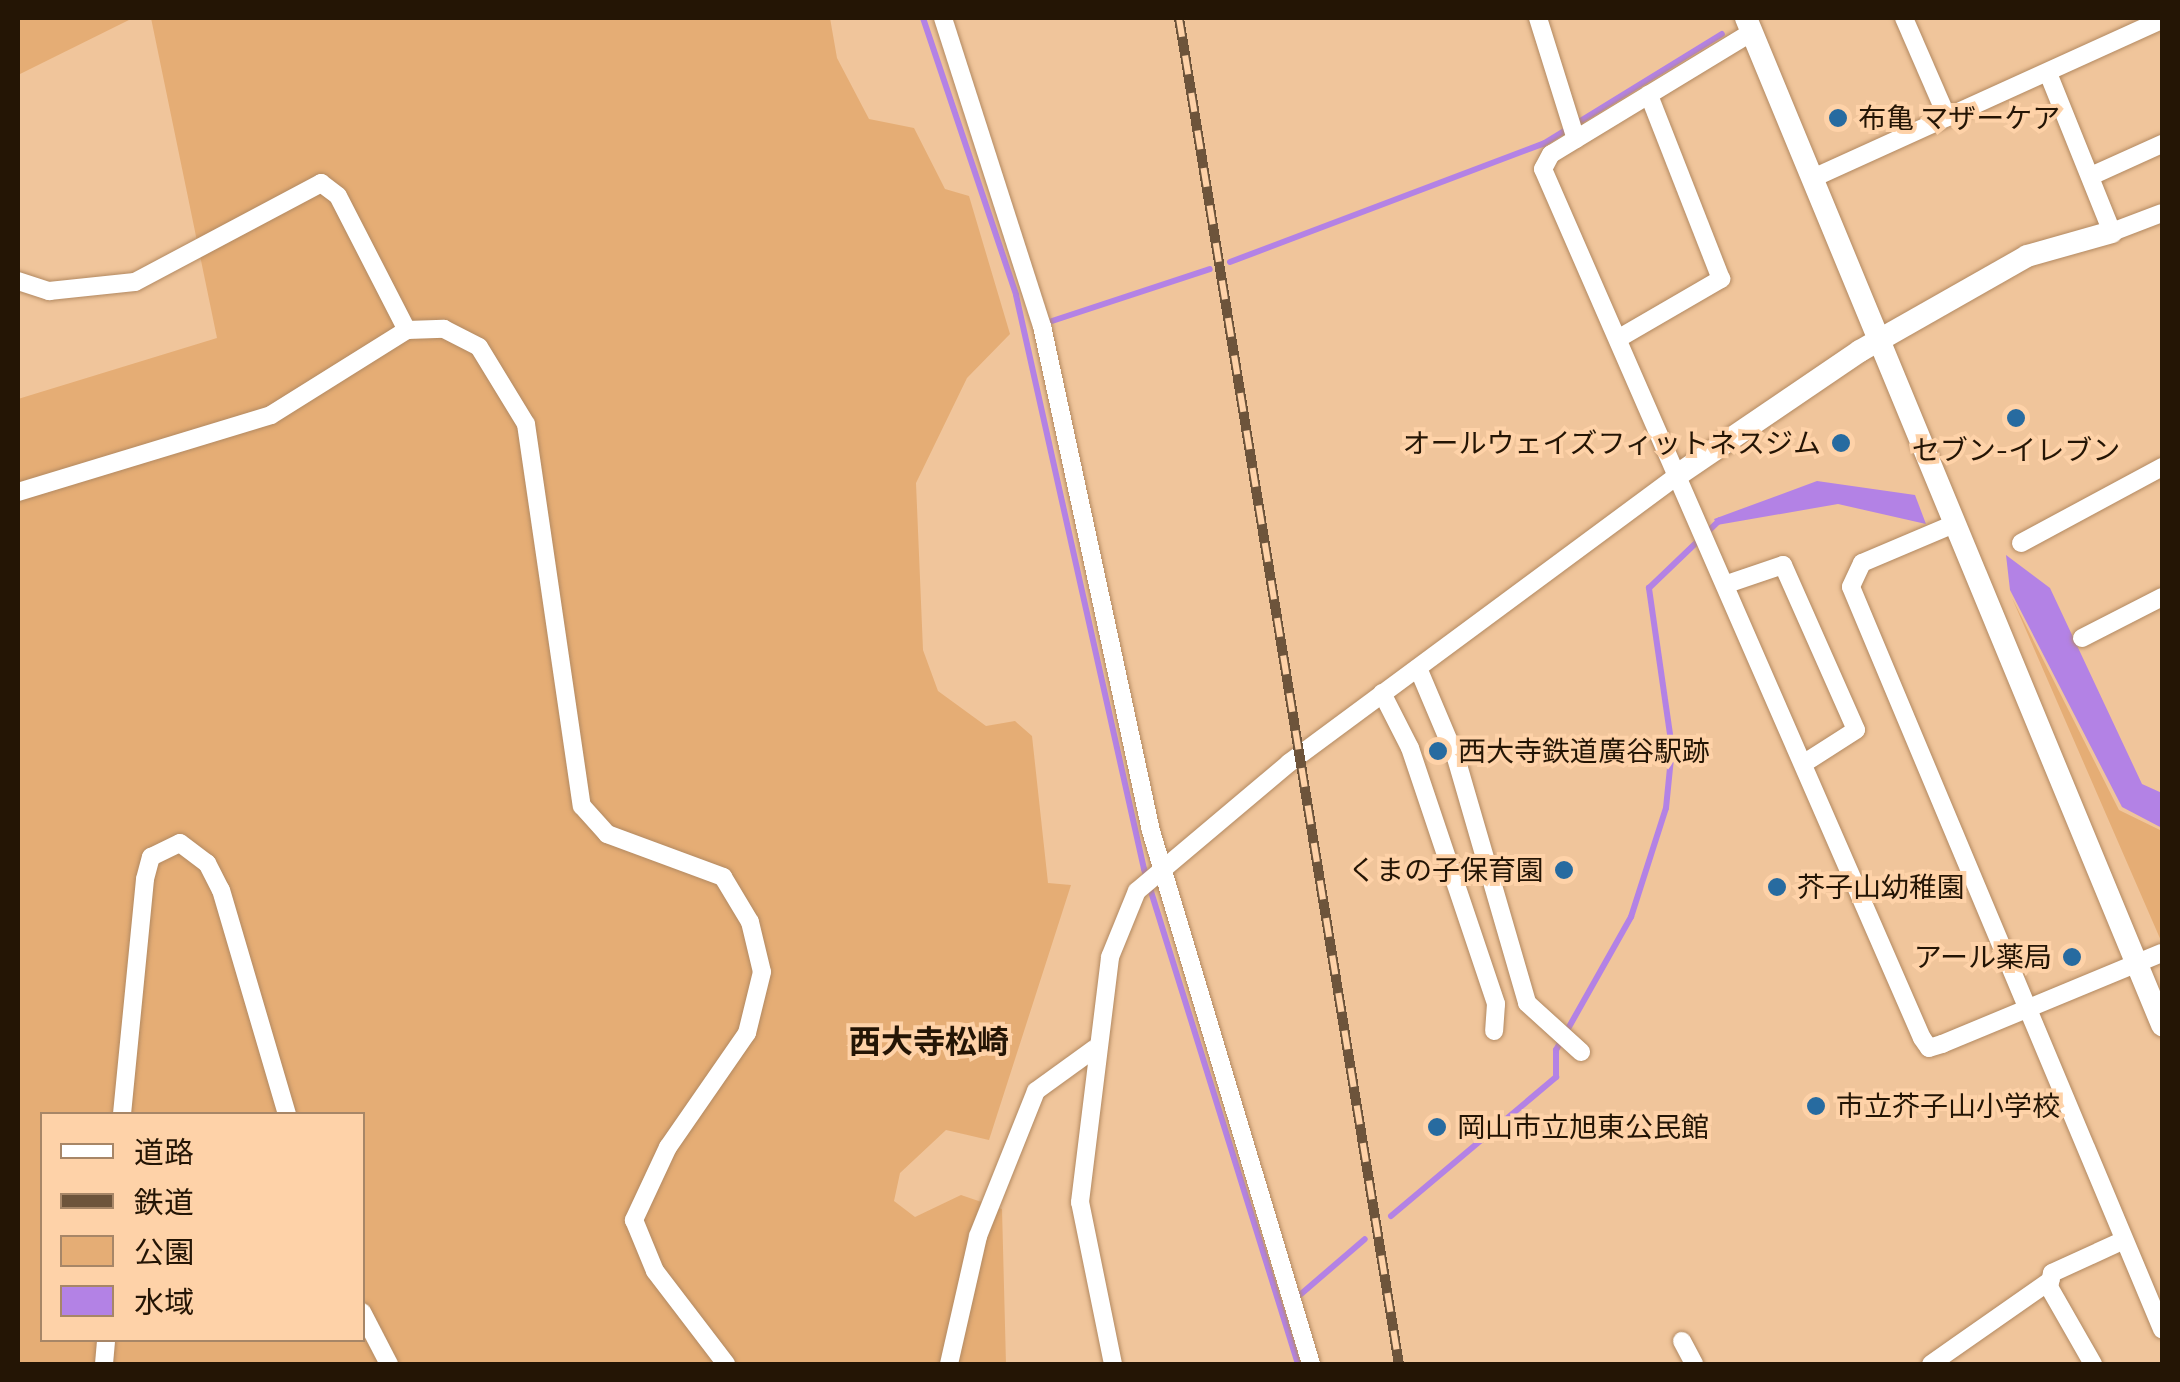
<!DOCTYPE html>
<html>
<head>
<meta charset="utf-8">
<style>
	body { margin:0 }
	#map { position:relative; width:2180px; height:1382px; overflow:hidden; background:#f0c59b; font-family:"Titillium Web","Noto Sans JP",sans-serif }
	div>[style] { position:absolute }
	.green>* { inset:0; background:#e5ad75 }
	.water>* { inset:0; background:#b382e5 }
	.stream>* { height:6px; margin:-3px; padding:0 3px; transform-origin:3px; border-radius:3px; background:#b382e5 }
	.roads { filter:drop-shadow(0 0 2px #b28961) drop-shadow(0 0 2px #b28961) }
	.minor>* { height:18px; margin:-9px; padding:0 9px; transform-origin:9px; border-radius:9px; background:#fff }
	.tertiary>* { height:22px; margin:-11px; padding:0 11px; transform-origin:11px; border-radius:11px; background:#fff }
	.rail>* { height:10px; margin-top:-5px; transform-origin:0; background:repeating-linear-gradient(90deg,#fed2a8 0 19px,#6d543b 0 38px); box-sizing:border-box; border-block:2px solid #6d543b }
	.dots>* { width:28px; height:28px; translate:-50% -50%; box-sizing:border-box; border:5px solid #fed2a8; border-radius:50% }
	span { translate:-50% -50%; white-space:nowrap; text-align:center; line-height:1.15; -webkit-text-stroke:8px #fed2a8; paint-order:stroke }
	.poi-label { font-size:28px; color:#241505 }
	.left { translate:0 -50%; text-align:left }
	.right { translate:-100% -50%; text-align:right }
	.quarter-label { font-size:32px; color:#241505; font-weight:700 }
	.frame { position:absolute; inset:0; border:20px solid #241505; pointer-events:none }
	.legend { position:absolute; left:40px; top:1112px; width:325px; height:230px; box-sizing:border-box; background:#fed2a8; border:2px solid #a78667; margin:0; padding:12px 18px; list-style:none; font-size:30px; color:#241505 }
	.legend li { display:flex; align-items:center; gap:20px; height:50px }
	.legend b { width:50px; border:2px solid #a78667 }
</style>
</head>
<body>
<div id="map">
	<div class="green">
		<i style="clip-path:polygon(18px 18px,133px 18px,18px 75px)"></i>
		<i style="clip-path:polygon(evenodd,151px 18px,830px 18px,837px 58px,869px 119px,914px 128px,945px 189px,969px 196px,1010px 334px,967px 378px,916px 483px,923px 650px,938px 691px,986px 726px,1015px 721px,1032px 736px,1048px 883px,1071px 885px,989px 1140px,946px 1130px,900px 1173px,894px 1201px,915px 1217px,961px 1195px,1002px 1209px,1006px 1364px,18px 1364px,18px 399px,217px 338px,151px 18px,42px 1114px,362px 1114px,362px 1340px,42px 1340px,42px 1114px)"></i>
		<i style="clip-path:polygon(2012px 598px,2119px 810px,2162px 831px,2162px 943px)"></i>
	</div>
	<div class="water">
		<i style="clip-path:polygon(1817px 481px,1915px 495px,1926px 524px,1838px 504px,1717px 525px,1714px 519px)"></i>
		<i style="clip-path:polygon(2006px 555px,2050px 588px,2142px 784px,2162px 793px,2162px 828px,2122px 807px,2010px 590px)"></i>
	</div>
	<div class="stream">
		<i style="left:923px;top:18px;width:292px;rotate:71.4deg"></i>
		<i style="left:1016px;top:295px;width:588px;rotate:77.43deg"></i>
		<i style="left:1144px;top:869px;width:518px;rotate:72.72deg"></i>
		<i style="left:1230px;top:262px;width:335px;rotate:-20.7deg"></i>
		<i style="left:1543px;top:144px;width:210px;rotate:-31.6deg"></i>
		<i style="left:1052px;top:321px;width:166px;rotate:-18.2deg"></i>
		<i style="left:1391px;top:1216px;width:216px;rotate:-40.1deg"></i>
		<i style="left:1556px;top:1077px;width:27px;rotate:-90deg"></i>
		<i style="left:1556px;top:1050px;width:153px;rotate:-60.6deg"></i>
		<i style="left:1631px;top:917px;width:114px;rotate:-72.2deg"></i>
		<i style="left:1666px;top:808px;width:60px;rotate:-84.3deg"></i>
		<i style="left:1672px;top:748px;width:162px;rotate:-98.2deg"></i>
		<i style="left:1649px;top:588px;width:98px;rotate:-43.8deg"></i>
		<i style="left:1301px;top:1294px;width:84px;rotate:-40.7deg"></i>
	</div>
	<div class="roads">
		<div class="minor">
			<i style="left:943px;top:18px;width:324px;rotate:72.2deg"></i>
			<i style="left:1042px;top:326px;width:517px;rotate:77.82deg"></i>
			<i style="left:1151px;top:831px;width:556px;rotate:73.29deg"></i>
			<i style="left:1538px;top:18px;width:127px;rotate:72.6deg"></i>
			<i style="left:1904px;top:18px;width:108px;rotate:66.5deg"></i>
			<i style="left:1752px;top:32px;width:235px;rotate:148.7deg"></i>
			<i style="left:1551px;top:154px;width:17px;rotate:118deg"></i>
			<i style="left:1543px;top:169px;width:948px;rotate:66.44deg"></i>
			<i style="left:1922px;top:1038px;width:12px;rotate:55deg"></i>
			<i style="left:1929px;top:1048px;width:14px;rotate:-17deg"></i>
			<i style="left:1942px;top:1044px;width:238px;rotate:-22.5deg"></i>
			<i style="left:2048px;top:73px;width:171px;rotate:68.1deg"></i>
			<i style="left:2112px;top:232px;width:53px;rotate:-20.8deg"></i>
			<i style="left:2091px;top:176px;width:78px;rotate:-24.3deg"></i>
			<i style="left:1813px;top:178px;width:383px;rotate:-24.4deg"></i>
			<i style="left:18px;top:281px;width:33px;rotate:18deg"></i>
			<i style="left:49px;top:291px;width:86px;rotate:-6deg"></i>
			<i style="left:135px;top:282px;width:211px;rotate:-28deg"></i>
			<i style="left:321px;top:183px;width:21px;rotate:37deg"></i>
			<i style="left:338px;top:196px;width:151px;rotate:62.8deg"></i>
			<i style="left:1621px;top:337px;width:116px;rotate:-30.1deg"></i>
			<i style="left:1721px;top:279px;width:198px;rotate:-111.4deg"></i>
			<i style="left:18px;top:492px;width:264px;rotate:-16.9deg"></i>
			<i style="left:271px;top:415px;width:160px;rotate:-32deg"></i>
			<i style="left:407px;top:330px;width:37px;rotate:-2deg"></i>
			<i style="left:444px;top:329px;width:39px;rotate:27deg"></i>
			<i style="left:479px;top:347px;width:90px;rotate:58.6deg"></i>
			<i style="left:526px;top:424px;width:386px;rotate:81.7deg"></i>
			<i style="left:582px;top:806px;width:38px;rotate:48deg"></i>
			<i style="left:607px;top:834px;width:124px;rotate:20.3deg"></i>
			<i style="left:723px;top:877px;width:52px;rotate:59deg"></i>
			<i style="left:750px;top:922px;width:51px;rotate:76.5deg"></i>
			<i style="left:762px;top:972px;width:63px;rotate:103.8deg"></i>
			<i style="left:747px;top:1033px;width:139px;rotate:124.7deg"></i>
			<i style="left:668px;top:1147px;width:81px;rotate:115deg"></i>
			<i style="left:634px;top:1220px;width:55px;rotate:67.6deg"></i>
			<i style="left:655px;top:1271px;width:117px;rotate:52.6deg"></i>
			<i style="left:1954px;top:524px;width:100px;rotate:157deg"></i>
			<i style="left:1862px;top:563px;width:26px;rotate:115deg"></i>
			<i style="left:1851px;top:587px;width:805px;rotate:67.26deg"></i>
			<i style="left:2021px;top:543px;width:160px;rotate:-28.3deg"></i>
			<i style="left:1730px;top:583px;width:56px;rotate:-18.8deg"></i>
			<i style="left:1783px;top:565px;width:180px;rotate:66.1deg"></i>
			<i style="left:1856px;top:730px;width:59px;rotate:147.4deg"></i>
			<i style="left:2082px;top:638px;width:90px;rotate:-27.1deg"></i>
			<i style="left:1418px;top:668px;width:98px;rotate:67.1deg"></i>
			<i style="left:1456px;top:758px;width:255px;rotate:73.8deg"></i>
			<i style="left:1527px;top:1003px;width:73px;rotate:42.2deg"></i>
			<i style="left:1382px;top:693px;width:62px;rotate:63deg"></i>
			<i style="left:1410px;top:748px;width:270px;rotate:71.4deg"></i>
			<i style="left:1496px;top:1004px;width:27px;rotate:94deg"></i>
			<i style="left:122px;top:1114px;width:236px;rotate:-84.4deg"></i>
			<i style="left:145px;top:879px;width:23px;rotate:-75deg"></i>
			<i style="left:151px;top:857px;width:32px;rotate:-26deg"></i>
			<i style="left:180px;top:843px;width:34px;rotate:37deg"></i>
			<i style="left:207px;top:863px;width:30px;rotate:63deg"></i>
			<i style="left:221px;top:890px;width:234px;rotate:73.6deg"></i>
			<i style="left:362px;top:1312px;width:59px;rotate:62.6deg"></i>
			<i style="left:1682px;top:1341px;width:26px;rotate:62deg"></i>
			<i style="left:104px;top:1364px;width:24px;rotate:-85deg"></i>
			<i style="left:949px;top:1364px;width:131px;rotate:-77.2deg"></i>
			<i style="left:978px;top:1236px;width:156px;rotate:-68.2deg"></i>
			<i style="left:1036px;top:1091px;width:72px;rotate:-35.9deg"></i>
			<i style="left:1113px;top:1364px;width:165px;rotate:-101.5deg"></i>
			<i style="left:1080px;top:1202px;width:247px;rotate:-83deg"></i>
			<i style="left:1110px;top:957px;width:71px;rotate:-67.8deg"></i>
			<i style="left:1137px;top:891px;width:199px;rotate:-40.1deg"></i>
			<i style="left:1289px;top:763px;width:489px;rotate:-36.5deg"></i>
			<i style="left:1931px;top:1364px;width:146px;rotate:-35deg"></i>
			<i style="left:2093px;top:1364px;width:89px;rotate:-119.7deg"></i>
			<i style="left:2049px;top:1287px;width:14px;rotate:-78deg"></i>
			<i style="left:2052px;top:1273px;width:79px;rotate:-24.6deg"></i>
		</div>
		<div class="tertiary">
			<i style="left:1746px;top:18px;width:1090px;rotate:67.55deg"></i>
			<i style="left:1682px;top:472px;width:215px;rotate:-34.2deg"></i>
			<i style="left:1860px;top:351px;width:192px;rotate:-29.6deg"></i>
			<i style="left:2027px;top:256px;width:88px;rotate:-15.8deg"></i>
		</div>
	</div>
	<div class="rail">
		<i style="left:1179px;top:18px;width:1364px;rotate:80.72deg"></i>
	</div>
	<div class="dots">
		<i style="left:1838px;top:118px;background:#276ba0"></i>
		<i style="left:2016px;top:418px;background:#276ba0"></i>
		<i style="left:1841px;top:443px;background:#276ba0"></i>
		<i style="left:1438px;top:751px;background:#276ba0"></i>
		<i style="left:1564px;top:870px;background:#276ba0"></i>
		<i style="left:1777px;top:887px;background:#276ba0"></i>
		<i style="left:2072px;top:957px;background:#276ba0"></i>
		<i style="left:1816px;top:1106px;background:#276ba0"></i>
		<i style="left:1437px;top:1127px;background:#276ba0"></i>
	</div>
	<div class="poi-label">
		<span class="left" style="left:1858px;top:118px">布亀 マザーケア</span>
		<span class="right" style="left:1821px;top:443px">オールウェイズフィットネスジム</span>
		<span style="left:2016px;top:450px">セブン-イレブン</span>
		<span class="left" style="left:1458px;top:751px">西大寺鉄道廣谷駅跡</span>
		<span class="right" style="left:1544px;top:870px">くまの子保育園</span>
		<span class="left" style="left:1797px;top:887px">芥子山幼稚園</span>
		<span class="right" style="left:2052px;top:957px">アール薬局</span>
		<span class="left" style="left:1836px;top:1106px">市立芥子山小学校</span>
		<span class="left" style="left:1457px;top:1127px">岡山市立旭東公民館</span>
	</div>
	<div class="quarter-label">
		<span style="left:929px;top:1041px">西大寺松崎</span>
	</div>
	<div class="frame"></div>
	<ul class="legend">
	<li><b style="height:12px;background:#fff"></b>道路</li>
	<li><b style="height:12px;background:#6d543b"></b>鉄道</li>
	<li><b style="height:28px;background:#e5ad75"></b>公園</li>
	<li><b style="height:28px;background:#b382e5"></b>水域</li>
	</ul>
</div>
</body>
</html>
